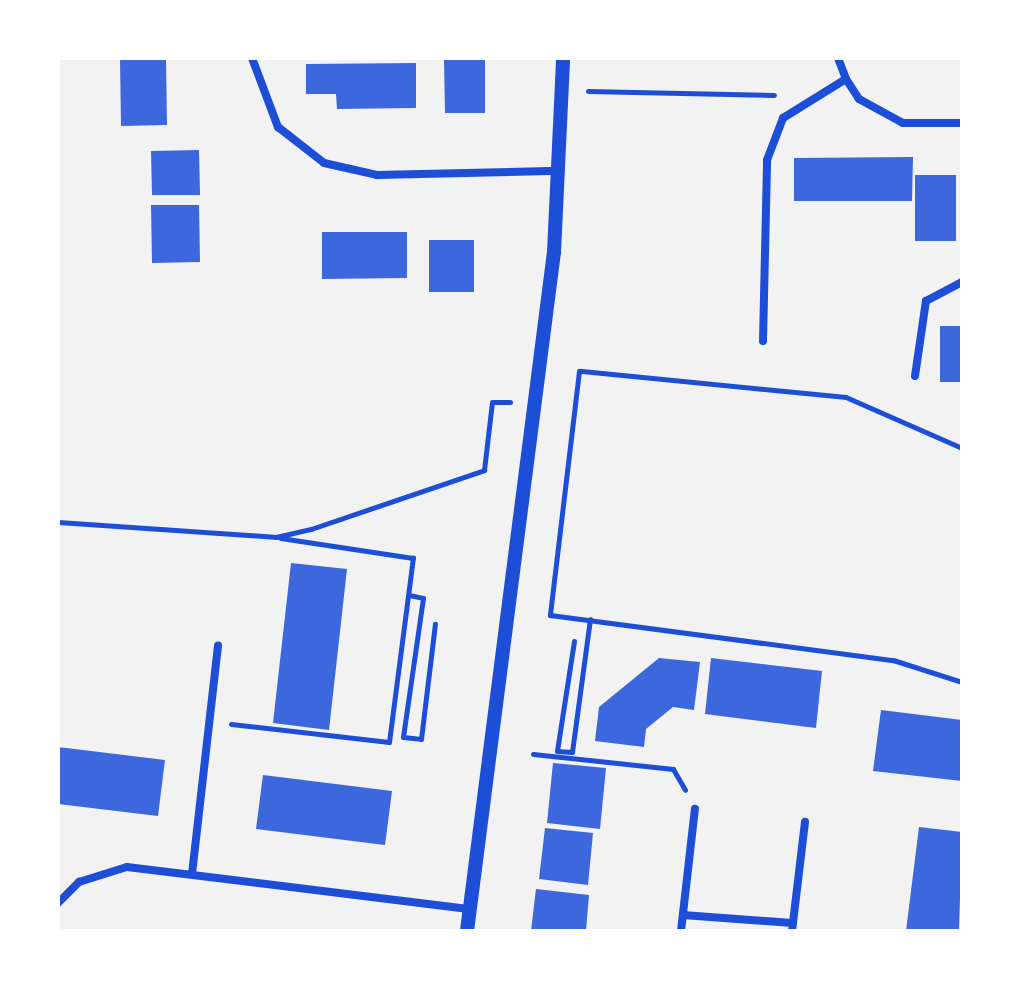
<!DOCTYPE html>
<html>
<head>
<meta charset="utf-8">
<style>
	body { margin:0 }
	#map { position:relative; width:1020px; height:989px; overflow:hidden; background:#f2f2f2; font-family:"Sofia Sans Condensed",sans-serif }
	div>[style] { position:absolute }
	.building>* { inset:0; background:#3d67dc }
	.path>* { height:5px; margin:-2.5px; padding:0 2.5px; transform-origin:2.5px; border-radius:2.5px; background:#1d4ed8 }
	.minor>* { height:8px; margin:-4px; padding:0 4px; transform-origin:4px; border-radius:4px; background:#1d4ed8 }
	.tertiary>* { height:14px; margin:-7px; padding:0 7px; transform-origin:7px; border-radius:7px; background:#1d4ed8 }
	span { translate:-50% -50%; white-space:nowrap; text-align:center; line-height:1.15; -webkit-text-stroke:7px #fff; paint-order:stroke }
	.frame { position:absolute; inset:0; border:60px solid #fff; pointer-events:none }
</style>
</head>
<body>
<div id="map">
	<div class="building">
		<i style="clip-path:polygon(120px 58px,166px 58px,167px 125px,121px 126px)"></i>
		<i style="clip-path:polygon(444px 59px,485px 59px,485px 113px,445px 113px)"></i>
		<i style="clip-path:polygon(416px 63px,416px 108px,337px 109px,336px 94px,306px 94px,306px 64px)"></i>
		<i style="clip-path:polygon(199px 150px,200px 195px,152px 195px,151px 151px)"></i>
		<i style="clip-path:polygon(913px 157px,912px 201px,794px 201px,794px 158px)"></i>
		<i style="clip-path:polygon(915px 175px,956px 175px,956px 241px,915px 241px)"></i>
		<i style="clip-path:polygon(151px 205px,199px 205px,200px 262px,152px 263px)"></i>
		<i style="clip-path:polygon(322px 232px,407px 232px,407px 278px,322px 279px)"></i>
		<i style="clip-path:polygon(429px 240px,474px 240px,474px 292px,429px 292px)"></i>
		<i style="clip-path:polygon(940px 326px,962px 326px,962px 382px,940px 382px)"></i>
		<i style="clip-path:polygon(291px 563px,347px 569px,329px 730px,273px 723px)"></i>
		<i style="clip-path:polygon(659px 658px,700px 662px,694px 710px,673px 707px,646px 729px,644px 747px,595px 741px,599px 707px)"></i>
		<i style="clip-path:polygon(711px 658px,822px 671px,816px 728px,705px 714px)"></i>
		<i style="clip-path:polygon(881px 710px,962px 720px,962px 781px,873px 771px)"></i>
		<i style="clip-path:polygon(58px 747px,165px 760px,158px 816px,58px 804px)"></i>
		<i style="clip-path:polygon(553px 763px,606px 768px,600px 829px,547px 823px)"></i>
		<i style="clip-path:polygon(263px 775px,392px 791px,385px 845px,256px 829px)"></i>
		<i style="clip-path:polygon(919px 827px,962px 832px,959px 931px,906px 931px)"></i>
		<i style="clip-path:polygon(545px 828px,593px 833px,588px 885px,539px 879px)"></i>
		<i style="clip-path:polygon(536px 889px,589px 895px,586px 931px,531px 931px)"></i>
	</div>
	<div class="path">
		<i style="left:588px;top:91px;width:186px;rotate:1.2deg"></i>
		<i style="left:962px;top:448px;width:127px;rotate:-156.3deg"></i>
		<i style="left:846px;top:397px;width:268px;rotate:-174.4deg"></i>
		<i style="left:579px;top:371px;width:246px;rotate:96.8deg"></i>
		<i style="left:550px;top:615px;width:346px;rotate:7.5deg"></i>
		<i style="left:893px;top:660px;width:72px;rotate:17.7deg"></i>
		<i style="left:58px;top:522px;width:219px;rotate:3.9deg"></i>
		<i style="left:276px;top:537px;width:36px;rotate:-13deg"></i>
		<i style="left:311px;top:529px;width:183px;rotate:-18.8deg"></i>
		<i style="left:484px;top:470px;width:68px;rotate:-83.3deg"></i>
		<i style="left:492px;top:402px;width:18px"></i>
		<i style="left:409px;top:595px;width:14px;rotate:12deg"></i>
		<i style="left:423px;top:598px;width:140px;rotate:98.2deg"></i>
		<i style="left:403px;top:737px;width:18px;rotate:6deg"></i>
		<i style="left:421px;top:739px;width:116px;rotate:-83.1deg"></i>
		<i style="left:574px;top:641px;width:111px;rotate:98.8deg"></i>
		<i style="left:557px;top:751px;width:15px;rotate:4deg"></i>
		<i style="left:572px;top:752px;width:134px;rotate:-82.3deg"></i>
		<i style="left:231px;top:724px;width:159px;rotate:6.5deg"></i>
		<i style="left:389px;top:742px;width:186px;rotate:-82.6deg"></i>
		<i style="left:413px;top:558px;width:134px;rotate:-171.4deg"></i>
		<i style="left:533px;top:754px;width:141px;rotate:6.1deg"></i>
		<i style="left:673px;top:769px;width:24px;rotate:60deg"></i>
	</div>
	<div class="minor">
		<i style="left:252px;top:58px;width:74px;rotate:69.4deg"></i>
		<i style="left:278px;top:127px;width:58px;rotate:38deg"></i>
		<i style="left:324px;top:163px;width:54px;rotate:12.8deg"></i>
		<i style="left:377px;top:175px;width:183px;rotate:-1.3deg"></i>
		<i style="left:838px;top:58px;width:22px;rotate:69deg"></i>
		<i style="left:763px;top:341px;width:181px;rotate:-88.7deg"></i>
		<i style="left:767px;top:160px;width:45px;rotate:-69.1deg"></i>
		<i style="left:783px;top:118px;width:74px;rotate:-31.8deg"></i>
		<i style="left:846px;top:79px;width:24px;rotate:57deg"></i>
		<i style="left:859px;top:99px;width:50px;rotate:28.6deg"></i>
		<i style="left:903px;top:123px;width:59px"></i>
		<i style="left:915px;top:376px;width:76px;rotate:-81.7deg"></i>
		<i style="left:926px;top:301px;width:41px;rotate:-27.8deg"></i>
		<i style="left:192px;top:874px;width:230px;rotate:-83.5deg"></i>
		<i style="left:58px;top:903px;width:30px;rotate:-45deg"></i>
		<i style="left:79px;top:882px;width:50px;rotate:-17.4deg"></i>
		<i style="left:127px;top:867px;width:346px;rotate:7deg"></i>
		<i style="left:683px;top:915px;width:110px;rotate:4.2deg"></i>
		<i style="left:681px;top:931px;width:123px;rotate:-83.5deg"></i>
		<i style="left:792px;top:931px;width:110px;rotate:-83.2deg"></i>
	</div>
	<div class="tertiary">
		<i style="left:467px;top:931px;width:685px;rotate:-82.7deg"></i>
		<i style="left:554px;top:252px;width:194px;rotate:-87.3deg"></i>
	</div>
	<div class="frame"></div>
</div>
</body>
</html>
